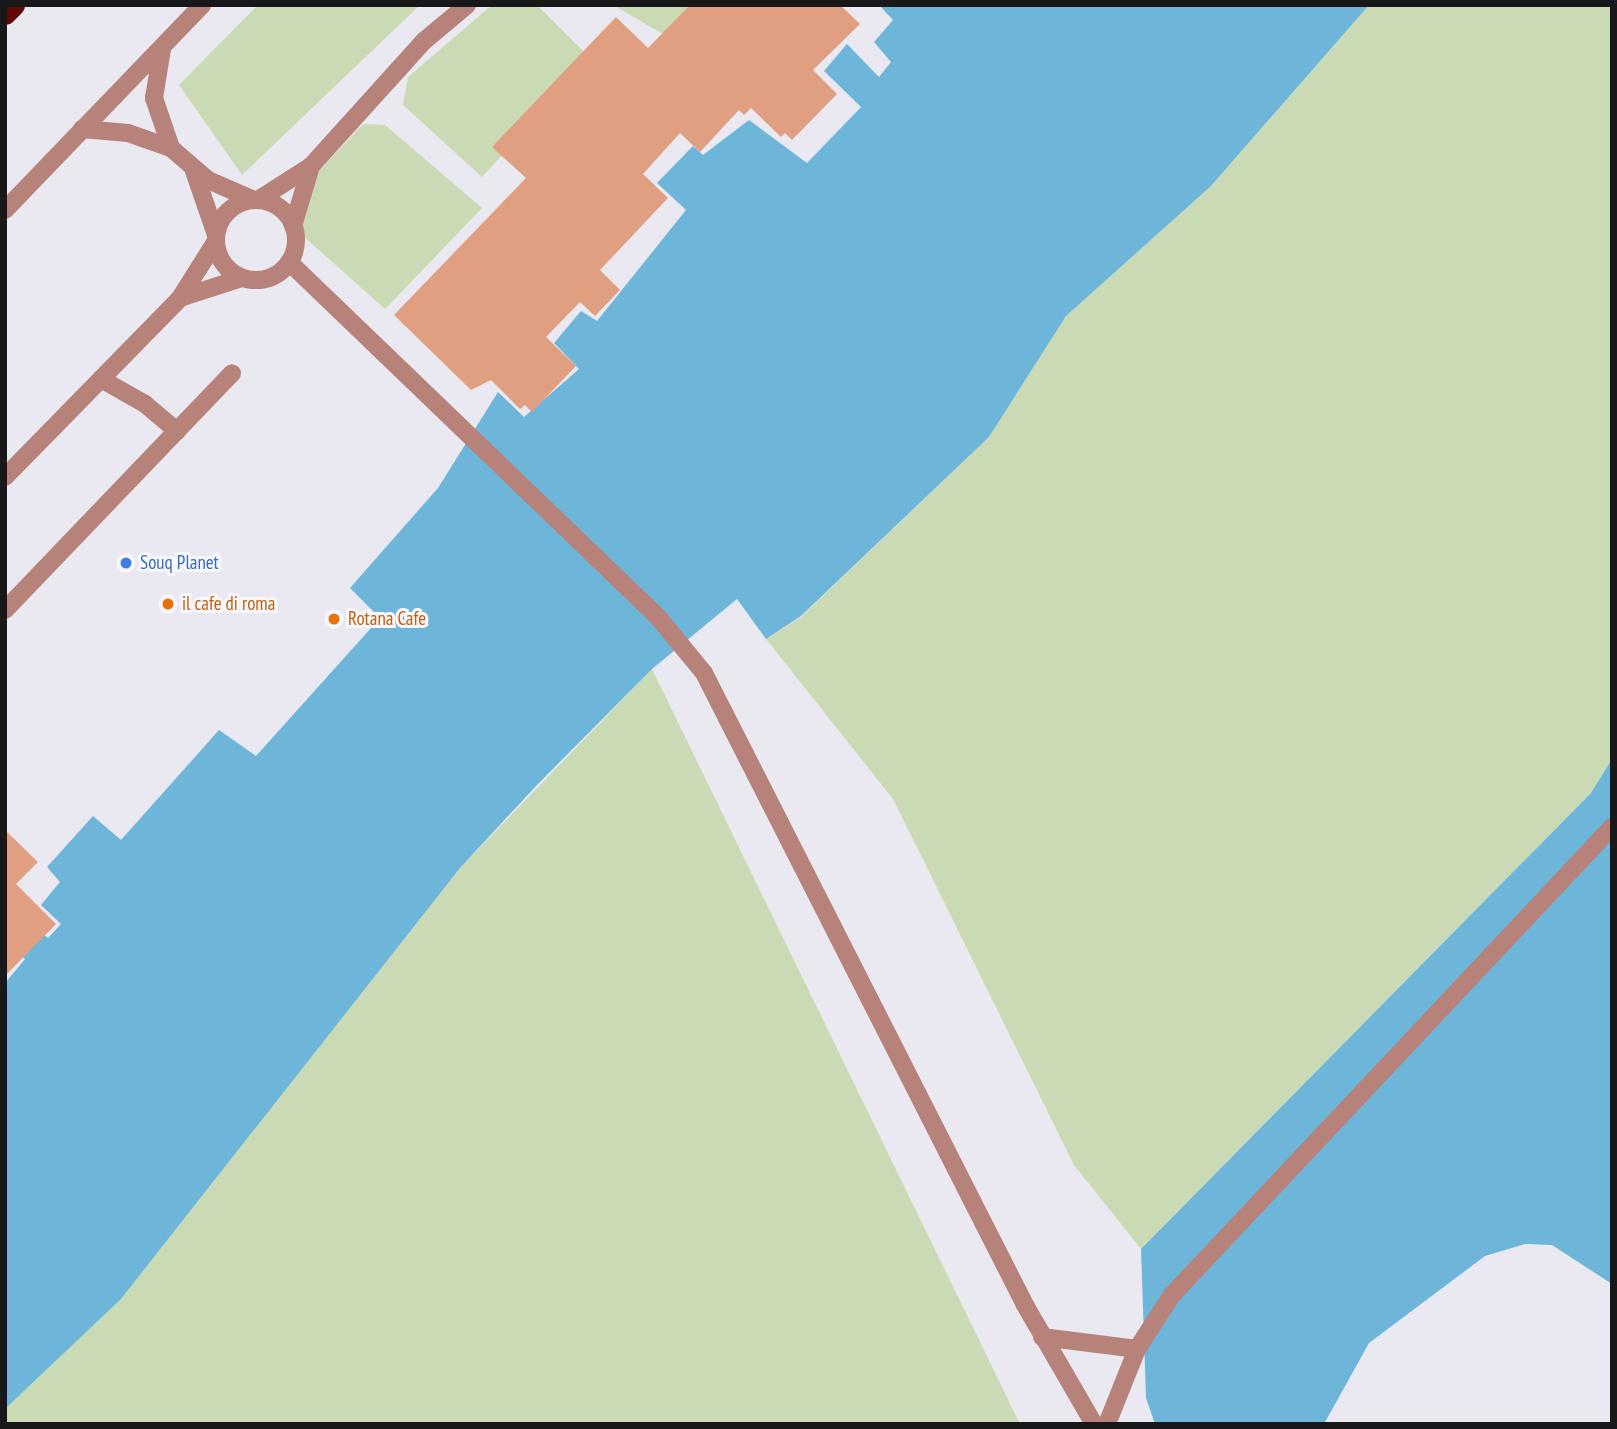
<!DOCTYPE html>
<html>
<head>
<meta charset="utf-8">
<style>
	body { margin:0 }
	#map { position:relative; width:1617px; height:1429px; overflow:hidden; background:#eae9f1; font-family:"PT Sans Narrow",sans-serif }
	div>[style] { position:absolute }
	.green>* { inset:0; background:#c9dab4 }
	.water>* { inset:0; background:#6eb6d9 }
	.building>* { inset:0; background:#e19f82 }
	.minor>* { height:18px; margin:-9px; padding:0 9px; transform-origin:9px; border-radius:9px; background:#b6827a }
	.minor>.ring { margin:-9px; padding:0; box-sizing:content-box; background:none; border:18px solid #b6827a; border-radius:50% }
	.highway>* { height:21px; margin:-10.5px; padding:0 10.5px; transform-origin:10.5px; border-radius:10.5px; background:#5f0806 }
	.dots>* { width:19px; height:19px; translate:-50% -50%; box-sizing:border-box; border:4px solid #f7f7fe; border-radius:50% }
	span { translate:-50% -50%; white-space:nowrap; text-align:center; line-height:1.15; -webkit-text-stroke:6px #f7f7fe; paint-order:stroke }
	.shop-label { font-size:19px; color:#366cbe }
	.left { translate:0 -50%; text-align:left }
	.food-label { font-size:19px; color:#c56008 }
	.frame { position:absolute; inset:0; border:7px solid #18181b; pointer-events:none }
</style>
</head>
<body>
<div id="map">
	<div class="green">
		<i style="clip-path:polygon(258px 5px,420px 5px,242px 175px,179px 85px)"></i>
		<i style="clip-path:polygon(492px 5px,537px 5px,590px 58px,482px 177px,403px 105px,408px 77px)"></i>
		<i style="clip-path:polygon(613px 5px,698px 5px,668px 37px)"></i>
		<i style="clip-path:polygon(1369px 5px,1612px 5px,1612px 759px,1591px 793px,1141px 1249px,1074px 1165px,893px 799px,766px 639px,801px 617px,989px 437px,1066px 316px,1211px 186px)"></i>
		<i style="clip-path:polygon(363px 124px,385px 125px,482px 208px,385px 309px,292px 226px,293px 199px)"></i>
		<i style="clip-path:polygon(652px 669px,1020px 1424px,5px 1424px,5px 1409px,121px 1299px,460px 868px)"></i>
	</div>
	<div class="water">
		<i style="clip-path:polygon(879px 5px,1369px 5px,1211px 186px,1066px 316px,989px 437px,801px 616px,766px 639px,737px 599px,652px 669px,536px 786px,460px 868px,121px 1299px,5px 1409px,5px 983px,25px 959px,5px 943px,16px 912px,48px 938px,61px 924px,41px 905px,60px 882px,47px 867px,93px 816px,121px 840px,219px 730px,256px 756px,380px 618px,350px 588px,438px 488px,498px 392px,524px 417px,579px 369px,554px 343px,581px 311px,597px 321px,686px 210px,657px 183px,693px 146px,703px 155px,749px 120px,807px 163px,861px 107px,824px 71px,847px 44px,879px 77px,891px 62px,874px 42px,893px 20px)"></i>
		<i style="clip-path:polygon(1612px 759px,1612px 1284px,1552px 1245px,1525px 1244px,1485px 1256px,1369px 1343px,1324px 1424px,1155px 1424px,1146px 1398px,1141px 1249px,1591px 793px)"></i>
	</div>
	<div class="building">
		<i style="clip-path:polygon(690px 5px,840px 5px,860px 24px,813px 70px,837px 94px,792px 140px,785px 133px,781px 137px,751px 108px,744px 115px,739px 110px,700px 152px,680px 133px,643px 174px,668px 198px,600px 270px,620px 290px,595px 316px,580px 302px,546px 337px,576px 366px,532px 412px,525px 405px,520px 409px,491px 380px,471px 390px,394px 315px,526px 178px,492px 147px,593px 41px,616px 17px,648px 48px)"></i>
		<i style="clip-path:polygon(5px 830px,38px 862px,16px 884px,56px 924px,5px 976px)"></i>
	</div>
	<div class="minor">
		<i style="left:162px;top:49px;width:50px;rotate:99.3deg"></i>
		<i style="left:154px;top:98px;width:53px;rotate:71.2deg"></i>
		<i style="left:171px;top:148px;width:49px;rotate:40.9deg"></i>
		<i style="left:208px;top:180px;width:50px;rotate:23.5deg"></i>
		<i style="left:82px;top:129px;width:46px;rotate:5deg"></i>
		<i style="left:128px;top:133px;width:46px;rotate:19.2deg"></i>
		<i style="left:194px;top:171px;width:68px;rotate:71deg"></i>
		<i style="left:258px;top:200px;width:63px;rotate:-32.7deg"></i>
		<i style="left:311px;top:166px;width:169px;rotate:-47.9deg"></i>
		<i style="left:424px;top:41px;width:56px;rotate:-39.9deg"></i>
		<i class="ring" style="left:216px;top:200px;width:62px;height:62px"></i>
		<i style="left:5px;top:210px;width:284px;rotate:-46.1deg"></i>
		<i style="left:293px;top:226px;width:63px;rotate:-73.3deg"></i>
		<i style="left:289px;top:262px;width:512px;rotate:43.89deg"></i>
		<i style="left:658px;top:617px;width:72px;rotate:50.6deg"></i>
		<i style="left:704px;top:673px;width:709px;rotate:63.07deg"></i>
		<i style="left:1025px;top:1305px;width:138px;rotate:59.9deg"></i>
		<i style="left:180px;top:298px;width:65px;rotate:-17.9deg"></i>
		<i style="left:101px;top:379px;width:51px;rotate:29.6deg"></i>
		<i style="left:145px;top:404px;width:42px;rotate:40.2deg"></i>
		<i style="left:5px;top:477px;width:250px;rotate:-45.6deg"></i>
		<i style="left:180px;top:298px;width:67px;rotate:-57.7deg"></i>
		<i style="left:5px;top:610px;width:328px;rotate:-46.2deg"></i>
		<i style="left:1042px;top:1337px;width:96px;rotate:7.2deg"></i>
		<i style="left:1107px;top:1424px;width:81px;rotate:-68.2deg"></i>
		<i style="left:1137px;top:1349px;width:64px;rotate:-57.1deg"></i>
		<i style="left:1172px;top:1295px;width:642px;rotate:-46.77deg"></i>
	</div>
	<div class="highway">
		<i style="left:5px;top:14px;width:13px;rotate:-45deg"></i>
	</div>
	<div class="dots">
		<i style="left:126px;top:563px;background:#3f7fe0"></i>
		<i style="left:168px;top:604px;background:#e8710a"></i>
		<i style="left:334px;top:619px;background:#e8710a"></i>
	</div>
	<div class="shop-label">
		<span class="left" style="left:140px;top:563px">Souq Planet</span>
	</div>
	<div class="food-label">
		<span class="left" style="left:182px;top:604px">il cafe di roma</span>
		<span class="left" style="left:348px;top:619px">Rotana Cafe</span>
	</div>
	<div class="frame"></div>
</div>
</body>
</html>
